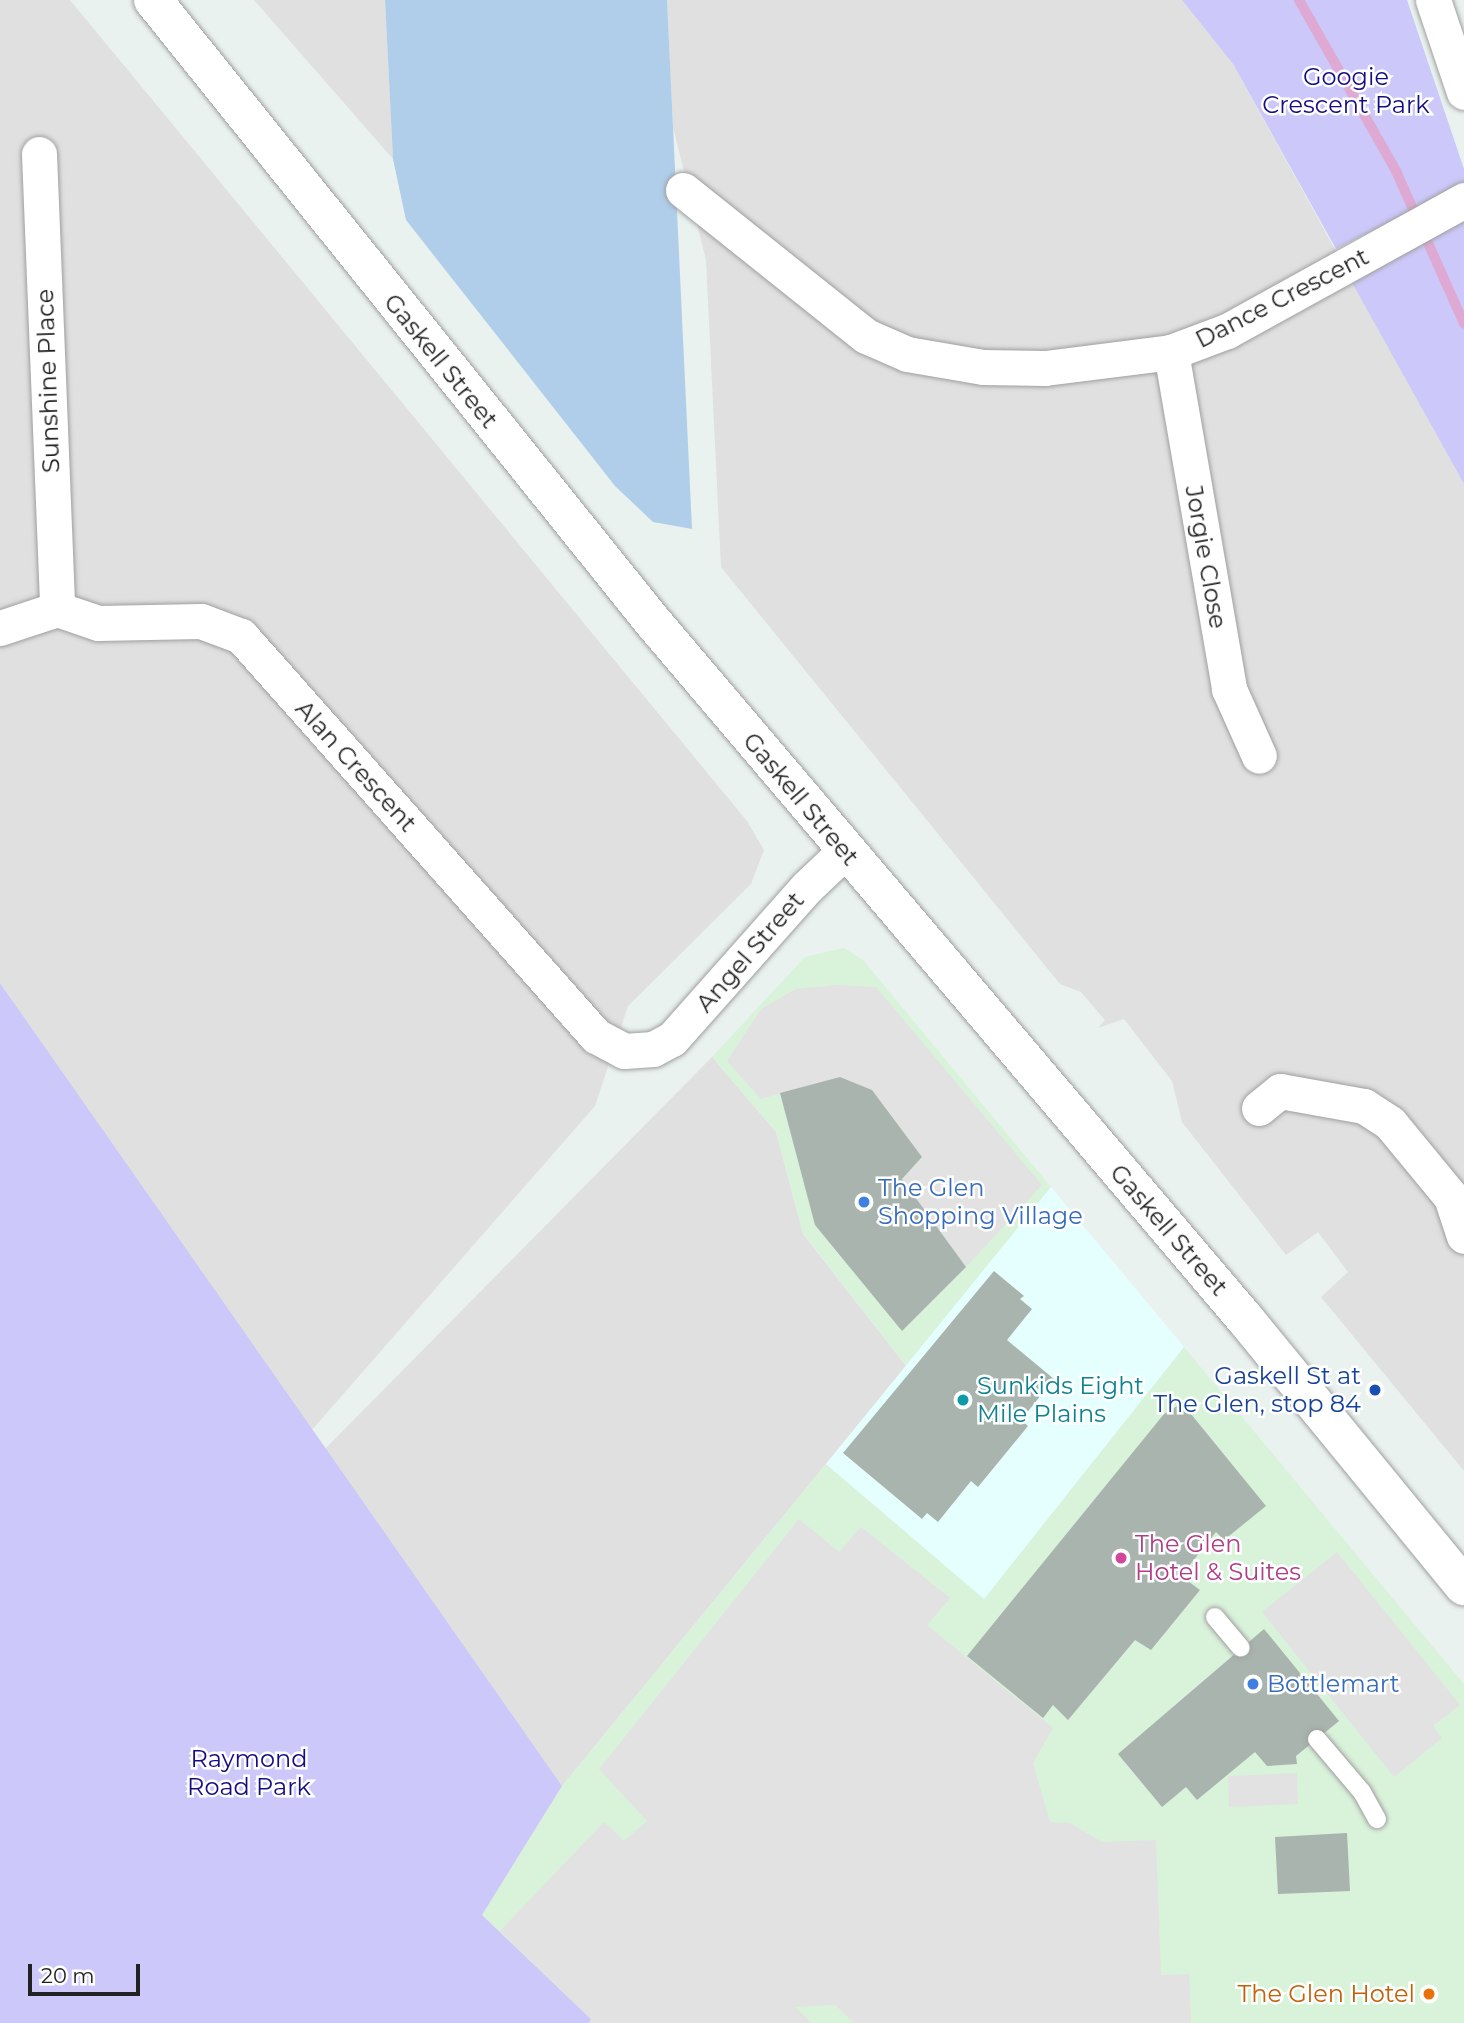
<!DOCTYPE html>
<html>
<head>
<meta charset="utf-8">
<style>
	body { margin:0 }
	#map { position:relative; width:1464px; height:2023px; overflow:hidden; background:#e9f2ef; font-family:Montserrat,sans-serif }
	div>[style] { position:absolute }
	.residential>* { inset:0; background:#dfe0df }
	.commercial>* { inset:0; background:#d9f2da }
	.education>* { inset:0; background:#e5fffe }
	.grass>* { inset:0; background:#b0ceea }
	.park>* { inset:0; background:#ccc8f9 }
	.parking>* { inset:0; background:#e2e2e2 }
	.stream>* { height:10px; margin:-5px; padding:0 5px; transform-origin:5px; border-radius:5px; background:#deaad3 }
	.building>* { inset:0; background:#a8b4ad }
	.roads { filter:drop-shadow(0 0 2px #9f9f9f) drop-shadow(0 0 2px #9f9f9f) }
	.service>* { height:18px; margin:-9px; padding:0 9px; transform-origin:9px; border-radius:9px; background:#fff }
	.minor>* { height:35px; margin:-17.5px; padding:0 17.5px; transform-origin:17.5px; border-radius:17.5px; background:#fff }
	.tertiary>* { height:38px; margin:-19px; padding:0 19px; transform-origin:19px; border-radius:19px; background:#fff }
	.dots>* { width:19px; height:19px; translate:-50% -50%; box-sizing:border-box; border:4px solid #fff; border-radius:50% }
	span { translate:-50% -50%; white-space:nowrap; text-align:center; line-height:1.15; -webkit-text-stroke:5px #fff; paint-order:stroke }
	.park-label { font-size:24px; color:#150d83 }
	.street-label { font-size:24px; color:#222 }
	.shop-label { font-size:24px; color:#366cbe }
	.left { translate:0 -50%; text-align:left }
	.transit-label { font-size:24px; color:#164399 }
	.right { translate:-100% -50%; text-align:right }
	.culture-label { font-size:24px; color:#0d838f }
	.hotel-label { font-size:24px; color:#b23c85 }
	.food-label { font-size:24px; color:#c56008 }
	.scale { position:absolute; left:28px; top:1964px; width:112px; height:32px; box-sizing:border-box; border:4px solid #222; border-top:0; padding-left:9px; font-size:21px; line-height:24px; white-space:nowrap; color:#222; -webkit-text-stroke:5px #fff; paint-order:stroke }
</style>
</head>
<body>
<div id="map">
	<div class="residential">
		<i style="clip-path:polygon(0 0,70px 0,747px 821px,764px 850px,751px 884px,628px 1006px,595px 1106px,311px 1431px,0 983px)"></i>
		<i style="clip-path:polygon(254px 0,385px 0,393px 159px)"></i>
		<i style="clip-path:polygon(667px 0,1182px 0,1233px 64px,1464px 484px,1464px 1471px,1321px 1297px,1348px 1272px,1318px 1232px,1286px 1255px,1182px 1122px,1172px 1081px,1124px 1019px,1098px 1028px,1105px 1020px,1081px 992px,1060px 984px,721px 567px,706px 260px,673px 127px)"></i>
		<i style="clip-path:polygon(712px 1057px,776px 1132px,803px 1234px,906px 1366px,562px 1786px,325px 1449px)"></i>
	</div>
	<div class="commercial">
		<i style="clip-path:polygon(844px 948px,863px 960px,1051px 1187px,906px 1366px,803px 1233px,776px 1132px,712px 1057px,805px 957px)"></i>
		<i style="clip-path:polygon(1184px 1347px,1464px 1684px,1464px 2023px,589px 2023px,591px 2020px,482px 1915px,562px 1786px,826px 1464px,984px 1598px)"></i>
	</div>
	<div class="education">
		<i style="clip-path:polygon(1051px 1187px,1184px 1347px,984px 1599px,826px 1464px)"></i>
	</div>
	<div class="grass">
		<i style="clip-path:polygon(385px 0,667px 0,692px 529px,653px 522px,615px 486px,406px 220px,393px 159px)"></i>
	</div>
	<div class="park">
		<i style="clip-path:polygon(1182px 0,1407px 0,1464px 169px,1464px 184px,1336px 249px,1233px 64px)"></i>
		<i style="clip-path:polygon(1464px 211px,1464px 484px,1350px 279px)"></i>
		<i style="clip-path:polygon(0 983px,562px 1786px,482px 1915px,592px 2020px,589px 2023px,0 2023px)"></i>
	</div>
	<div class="parking">
		<i style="clip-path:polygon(836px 985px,876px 987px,1042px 1185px,966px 1267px,902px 1179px,922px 1157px,872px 1090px,840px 1077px,761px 1099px,727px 1061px,761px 1009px,796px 989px)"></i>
		<i style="clip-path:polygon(799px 1519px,839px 1552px,861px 1527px,950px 1598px,927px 1625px,1053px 1728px,1033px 1763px,1050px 1822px,1070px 1823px,1102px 1842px,1156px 1840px,1161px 1975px,1189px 1974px,1191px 2023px,854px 2023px,835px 2005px,795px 2007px,812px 2023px,589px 2023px,591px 2019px,500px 1931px,604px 1822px,624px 1841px,647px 1821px,599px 1769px)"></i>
		<i style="clip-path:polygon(1337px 1552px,1460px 1705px,1433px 1726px,1442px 1738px,1394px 1777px,1262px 1612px)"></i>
		<i style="clip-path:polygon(1297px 1773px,1298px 1804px,1229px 1807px,1228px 1776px)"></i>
	</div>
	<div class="stream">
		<i style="left:1299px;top:0;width:197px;rotate:60.4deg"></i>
		<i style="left:1396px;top:171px;width:167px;rotate:66deg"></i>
	</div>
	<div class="building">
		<i style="clip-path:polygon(840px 1077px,872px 1090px,922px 1157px,902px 1179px,966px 1267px,902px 1331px,815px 1225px,780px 1093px)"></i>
		<i style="clip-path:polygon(994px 1271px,1024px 1296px,1020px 1299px,1032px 1309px,1007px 1340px,1054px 1379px,1021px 1420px,1028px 1426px,978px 1487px,971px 1481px,938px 1522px,927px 1513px,922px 1519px,843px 1453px)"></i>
		<i style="clip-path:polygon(1182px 1403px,1266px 1506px,1224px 1540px,1216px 1532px,1181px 1576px,1200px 1590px,1151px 1650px,1135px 1640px,1068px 1720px,1053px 1705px,1043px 1718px,967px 1656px,1164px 1414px)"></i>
		<i style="clip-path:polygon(1264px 1629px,1339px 1721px,1296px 1756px,1297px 1764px,1267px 1766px,1255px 1752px,1197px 1800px,1186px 1787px,1162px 1807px,1118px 1754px)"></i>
		<i style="clip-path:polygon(1347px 1833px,1350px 1891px,1278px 1894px,1275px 1837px)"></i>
	</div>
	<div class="roads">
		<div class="service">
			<i style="left:1215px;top:1617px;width:40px;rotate:50deg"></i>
			<i style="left:1317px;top:1739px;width:70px;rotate:49.7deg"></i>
			<i style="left:1362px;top:1792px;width:31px;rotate:61deg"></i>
		</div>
		<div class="minor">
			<i style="left:1433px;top:0;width:97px;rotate:71.4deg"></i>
			<i style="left:39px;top:154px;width:455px;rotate:87.7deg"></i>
			<i style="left:683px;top:190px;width:234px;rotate:38.6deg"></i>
			<i style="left:866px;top:336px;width:45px;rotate:23.7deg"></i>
			<i style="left:907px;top:354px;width:77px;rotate:9.7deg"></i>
			<i style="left:983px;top:367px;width:62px;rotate:0.9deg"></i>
			<i style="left:1045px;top:368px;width:127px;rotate:-7.2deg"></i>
			<i style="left:1171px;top:352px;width:60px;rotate:-20.6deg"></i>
			<i style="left:1227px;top:331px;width:271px;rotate:-28.9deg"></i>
			<i style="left:1171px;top:352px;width:342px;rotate:80.2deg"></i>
			<i style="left:1229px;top:689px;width:73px;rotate:65.9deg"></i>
			<i style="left:0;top:628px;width:60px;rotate:-18.4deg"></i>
			<i style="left:57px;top:609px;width:43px;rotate:18.9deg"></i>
			<i style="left:98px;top:623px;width:103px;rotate:-1.1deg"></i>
			<i style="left:201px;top:621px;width:43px;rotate:20.6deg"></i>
			<i style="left:241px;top:636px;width:535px;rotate:48.41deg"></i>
			<i style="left:596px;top:1036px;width:32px;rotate:28deg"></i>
			<i style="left:624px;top:1051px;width:29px;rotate:-4deg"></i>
			<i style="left:653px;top:1049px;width:21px;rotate:-28deg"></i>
			<i style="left:672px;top:1039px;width:203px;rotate:-48.4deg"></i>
			<i style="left:807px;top:887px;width:52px;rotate:-43.5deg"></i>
			<i style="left:1259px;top:1108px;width:27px;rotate:-39deg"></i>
			<i style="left:1280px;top:1091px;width:85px;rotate:10.1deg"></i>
			<i style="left:1364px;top:1106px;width:31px;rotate:33deg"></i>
			<i style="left:1390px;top:1123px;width:96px;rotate:50.5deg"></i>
			<i style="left:1451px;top:1197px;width:41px;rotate:71.6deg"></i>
		</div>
		<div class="tertiary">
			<i style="left:153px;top:0;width:798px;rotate:51.21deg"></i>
			<i style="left:653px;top:622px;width:916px;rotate:49.65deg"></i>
			<i style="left:1246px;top:1320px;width:344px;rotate:50.7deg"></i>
		</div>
	</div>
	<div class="dots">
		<i style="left:864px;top:1202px;background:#3f7fe0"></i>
		<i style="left:1375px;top:1390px;background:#1a4fb4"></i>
		<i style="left:963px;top:1400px;background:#0f9aa8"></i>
		<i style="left:1121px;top:1558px;background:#d1479c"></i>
		<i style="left:1253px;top:1684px;background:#3f7fe0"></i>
		<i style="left:1429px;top:1994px;background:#e8710a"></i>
	</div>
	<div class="park-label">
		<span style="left:1346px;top:91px">Googie<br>Crescent Park</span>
		<span style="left:249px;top:1773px">Raymond<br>Road Park</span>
	</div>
	<div class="street-label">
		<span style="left:1282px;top:298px;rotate:-27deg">Dance Crescent</span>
		<span style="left:441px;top:361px;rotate:51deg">Gaskell Street</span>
		<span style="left:48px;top:381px;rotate:-92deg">Sunshine Place</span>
		<span style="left:1206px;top:557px;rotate:80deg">Jorgie Close</span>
		<span style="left:356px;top:766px;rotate:48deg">Alan Crescent</span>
		<span style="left:801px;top:799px;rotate:50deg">Gaskell Street</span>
		<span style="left:750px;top:952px;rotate:-49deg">Angel Street</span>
		<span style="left:1169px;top:1230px;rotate:49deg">Gaskell Street</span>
	</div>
	<div class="shop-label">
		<span class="left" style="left:878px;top:1202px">The Glen<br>Shopping Village</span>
		<span class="left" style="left:1267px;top:1684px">Bottlemart</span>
	</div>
	<div class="transit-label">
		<span class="right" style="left:1361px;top:1390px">Gaskell St at<br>The Glen, stop 84</span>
	</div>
	<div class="culture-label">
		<span class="left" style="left:977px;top:1400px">Sunkids Eight<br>Mile Plains</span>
	</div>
	<div class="hotel-label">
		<span class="left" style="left:1135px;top:1558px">The Glen<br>Hotel &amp; Suites</span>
	</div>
	<div class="food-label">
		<span class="right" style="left:1415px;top:1994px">The Glen Hotel</span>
	</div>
	<div class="scale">20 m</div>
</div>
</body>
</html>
